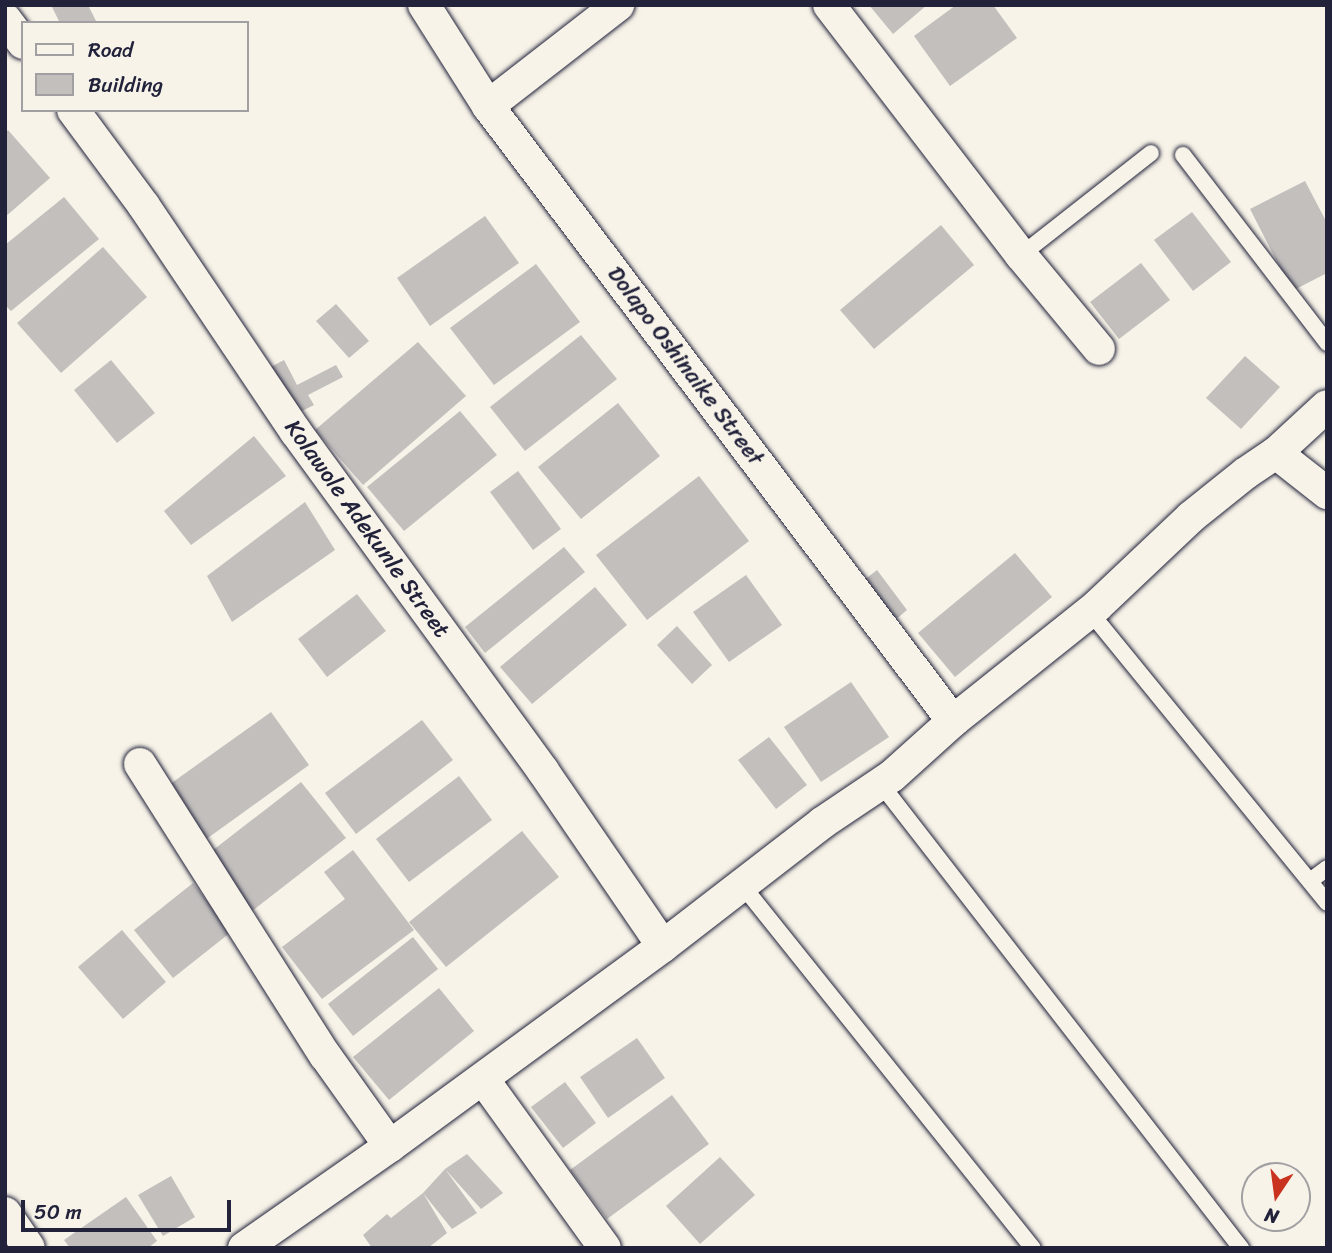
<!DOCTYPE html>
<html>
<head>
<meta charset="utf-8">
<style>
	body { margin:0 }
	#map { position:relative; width:1332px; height:1253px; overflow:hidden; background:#f7f3e8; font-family:Sriracha,sans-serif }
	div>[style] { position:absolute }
	.building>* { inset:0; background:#c2bfbd }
	.roads { filter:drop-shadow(0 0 2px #22223b) drop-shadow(0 0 2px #22223b) }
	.lane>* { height:16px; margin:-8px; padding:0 8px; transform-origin:8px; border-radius:8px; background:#f7f3e8 }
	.street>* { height:32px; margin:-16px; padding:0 16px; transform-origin:16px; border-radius:16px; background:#f7f3e8 }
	span { translate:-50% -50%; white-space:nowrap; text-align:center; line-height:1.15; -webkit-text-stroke:6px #f7f3e8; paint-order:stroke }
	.street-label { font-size:23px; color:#22223b }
	.frame { position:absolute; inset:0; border:7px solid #22223b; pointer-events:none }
	.legend { position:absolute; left:21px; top:21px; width:228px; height:91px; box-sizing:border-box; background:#f7f3e8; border:2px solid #a29fa3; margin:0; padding:9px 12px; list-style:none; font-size:21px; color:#22223b }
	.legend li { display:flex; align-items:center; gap:14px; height:35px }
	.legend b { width:35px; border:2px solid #a29fa3 }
	.north { position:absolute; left:1241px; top:1162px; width:70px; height:70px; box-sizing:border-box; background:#f7f3e8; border:2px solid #a29fa3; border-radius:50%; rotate:193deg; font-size:19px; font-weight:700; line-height:28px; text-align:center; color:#22223b }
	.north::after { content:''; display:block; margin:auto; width:24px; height:32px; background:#c8321e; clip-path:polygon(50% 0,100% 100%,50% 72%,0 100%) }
	.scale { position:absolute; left:21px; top:1200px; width:210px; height:32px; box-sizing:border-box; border:4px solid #22223b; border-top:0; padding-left:9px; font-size:21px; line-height:24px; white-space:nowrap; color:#22223b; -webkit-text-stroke:5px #f7f3e8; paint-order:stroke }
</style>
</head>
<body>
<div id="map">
	<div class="building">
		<i style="clip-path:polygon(51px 5px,88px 5px,97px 23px,60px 23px)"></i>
		<i style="clip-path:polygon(869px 5px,927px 5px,893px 34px)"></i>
		<i style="clip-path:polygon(956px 5px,993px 5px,1017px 38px,950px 86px,914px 36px)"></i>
		<i style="clip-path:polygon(8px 130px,50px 178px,5px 217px,5px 133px)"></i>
		<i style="clip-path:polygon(1305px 181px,1327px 223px,1327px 273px,1292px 291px,1250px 209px)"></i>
		<i style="clip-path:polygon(64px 197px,99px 239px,11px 311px,5px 305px,5px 245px)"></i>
		<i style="clip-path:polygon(1192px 212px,1231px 262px,1193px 291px,1154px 240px)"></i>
		<i style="clip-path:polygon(485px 216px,519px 263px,430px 326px,397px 278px)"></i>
		<i style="clip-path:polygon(941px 225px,974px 265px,874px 349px,840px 310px)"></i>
		<i style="clip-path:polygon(103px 247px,147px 297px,61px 373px,17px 323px)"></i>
		<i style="clip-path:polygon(1141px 263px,1170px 300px,1119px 339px,1090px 302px)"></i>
		<i style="clip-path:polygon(536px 264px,580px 322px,494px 385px,450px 328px)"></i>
		<i style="clip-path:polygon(336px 304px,369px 341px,349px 358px,316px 321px)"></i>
		<i style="clip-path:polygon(581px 335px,617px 379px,525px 451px,490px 407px)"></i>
		<i style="clip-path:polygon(418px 342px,466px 396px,363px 485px,315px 430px)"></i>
		<i style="clip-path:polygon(1245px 356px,1280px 387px,1241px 429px,1206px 398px)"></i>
		<i style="clip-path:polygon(111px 360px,155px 413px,117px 443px,74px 390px)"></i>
		<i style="clip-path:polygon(284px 360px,297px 385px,336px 365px,343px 377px,308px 395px,314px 405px,290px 417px,265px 370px)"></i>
		<i style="clip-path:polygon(618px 403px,660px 456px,581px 519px,538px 467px)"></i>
		<i style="clip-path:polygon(460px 411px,497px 455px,404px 531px,367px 487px)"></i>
		<i style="clip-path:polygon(254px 436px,286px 476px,191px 545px,164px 511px)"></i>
		<i style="clip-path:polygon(518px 471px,561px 529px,533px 550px,490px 492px)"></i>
		<i style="clip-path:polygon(699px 476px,749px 541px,647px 620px,596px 555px)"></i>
		<i style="clip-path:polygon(305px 502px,335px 550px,232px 622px,207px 576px)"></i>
		<i style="clip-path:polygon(564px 547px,585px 572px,485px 653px,465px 627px)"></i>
		<i style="clip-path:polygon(1015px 553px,1052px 597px,955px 677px,918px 633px)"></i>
		<i style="clip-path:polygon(877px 570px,907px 610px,894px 621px,863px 581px)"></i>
		<i style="clip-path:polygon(746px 575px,782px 625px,729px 662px,693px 612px)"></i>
		<i style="clip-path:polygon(595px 587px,627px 625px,532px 704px,500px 667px)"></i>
		<i style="clip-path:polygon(357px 594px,386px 631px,327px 677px,298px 639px)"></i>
		<i style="clip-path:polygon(677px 626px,712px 665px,692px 684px,657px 645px)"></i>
		<i style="clip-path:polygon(851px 682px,889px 737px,821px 782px,784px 727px)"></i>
		<i style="clip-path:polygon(271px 712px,309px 765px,205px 840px,166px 787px)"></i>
		<i style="clip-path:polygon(422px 720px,453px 760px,356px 834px,325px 793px)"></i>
		<i style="clip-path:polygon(769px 737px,807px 785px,776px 809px,738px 760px)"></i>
		<i style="clip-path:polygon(459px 776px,492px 820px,409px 882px,376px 839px)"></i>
		<i style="clip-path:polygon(301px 782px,346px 838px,252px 911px,208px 854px)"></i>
		<i style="clip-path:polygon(522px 831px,559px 877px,446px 967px,409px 922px)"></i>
		<i style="clip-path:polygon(353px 850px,414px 930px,322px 999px,282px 947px,345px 899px,324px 872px)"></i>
		<i style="clip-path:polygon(193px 883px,231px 932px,173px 978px,134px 930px)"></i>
		<i style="clip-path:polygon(122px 930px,166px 982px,123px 1019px,78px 967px)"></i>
		<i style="clip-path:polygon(413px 937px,438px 969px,353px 1036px,328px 1004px)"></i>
		<i style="clip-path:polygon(439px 988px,474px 1031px,389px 1100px,353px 1057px)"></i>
		<i style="clip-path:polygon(637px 1038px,665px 1078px,608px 1118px,580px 1077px)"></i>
		<i style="clip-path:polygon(565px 1082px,596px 1123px,563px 1148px,531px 1107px)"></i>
		<i style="clip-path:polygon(672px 1095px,709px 1144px,607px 1219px,570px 1170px)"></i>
		<i style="clip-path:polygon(467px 1154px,503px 1193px,481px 1209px,445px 1169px,477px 1213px,452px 1229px,423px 1193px,447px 1233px,428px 1248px,372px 1248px,363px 1235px,387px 1214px,391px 1218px,423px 1193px,445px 1169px)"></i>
		<i style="clip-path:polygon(720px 1157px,755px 1195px,700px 1244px,666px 1206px)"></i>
		<i style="clip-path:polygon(171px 1176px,195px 1217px,163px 1236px,138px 1195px)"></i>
		<i style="clip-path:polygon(126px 1197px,157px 1241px,148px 1248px,70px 1248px,64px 1240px)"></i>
	</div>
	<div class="roads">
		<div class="lane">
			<i style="left:1183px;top:155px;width:237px;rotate:52.5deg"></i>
			<i style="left:1021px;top:255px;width:165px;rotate:-38.1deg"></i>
			<i style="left:1090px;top:612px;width:375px;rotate:50.8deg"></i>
			<i style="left:880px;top:783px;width:589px;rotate:52.18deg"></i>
			<i style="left:1310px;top:881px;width:21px;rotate:-37deg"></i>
			<i style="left:742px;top:885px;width:465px;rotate:51.3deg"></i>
		</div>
		<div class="street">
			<i style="left:424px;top:5px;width:120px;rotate:57.6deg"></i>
			<i style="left:488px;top:106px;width:771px;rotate:52.91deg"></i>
			<i style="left:829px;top:5px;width:315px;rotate:52.5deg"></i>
			<i style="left:1021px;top:255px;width:122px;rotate:50.3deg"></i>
			<i style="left:5px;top:19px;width:30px;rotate:53deg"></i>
			<i style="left:488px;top:106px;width:165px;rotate:-37.8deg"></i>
			<i style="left:73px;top:110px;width:119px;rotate:53.5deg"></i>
			<i style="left:144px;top:206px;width:272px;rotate:56.1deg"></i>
			<i style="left:296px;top:432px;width:419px;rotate:53.9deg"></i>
			<i style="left:543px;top:771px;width:212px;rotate:55.6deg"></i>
			<i style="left:1276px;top:453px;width:69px;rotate:-42.7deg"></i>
			<i style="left:140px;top:764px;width:345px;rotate:57.6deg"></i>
			<i style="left:325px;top:1055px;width:112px;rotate:54.5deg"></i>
			<i style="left:390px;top:1146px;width:338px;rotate:-36.2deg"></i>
			<i style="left:663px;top:946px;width:201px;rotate:-37.7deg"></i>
			<i style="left:822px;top:823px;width:84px;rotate:-33.9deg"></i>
			<i style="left:892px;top:776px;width:82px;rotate:-42deg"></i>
			<i style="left:953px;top:721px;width:184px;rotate:-38.6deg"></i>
			<i style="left:1097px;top:606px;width:129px;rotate:-43.4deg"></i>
			<i style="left:1191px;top:517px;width:70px;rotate:-38.7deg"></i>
			<i style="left:1246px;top:473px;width:36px;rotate:-34deg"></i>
			<i style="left:1276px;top:453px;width:65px;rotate:38.1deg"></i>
			<i style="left:483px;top:1079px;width:208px;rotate:54.2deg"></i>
			<i style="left:5px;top:1213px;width:42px;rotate:55.6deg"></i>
			<i style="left:244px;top:1248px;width:178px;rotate:-34.9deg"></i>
		</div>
	</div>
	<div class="street-label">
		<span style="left:685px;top:366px;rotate:53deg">Dolapo Oshinaike Street</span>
		<span style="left:367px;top:529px;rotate:54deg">Kolawole Adekunle Street</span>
	</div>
	<div class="frame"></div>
	<ul class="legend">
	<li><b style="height:9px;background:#f7f3e8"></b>Road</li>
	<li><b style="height:19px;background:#c2bfbd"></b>Building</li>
	</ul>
	<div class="north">N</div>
	<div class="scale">50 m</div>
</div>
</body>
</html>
